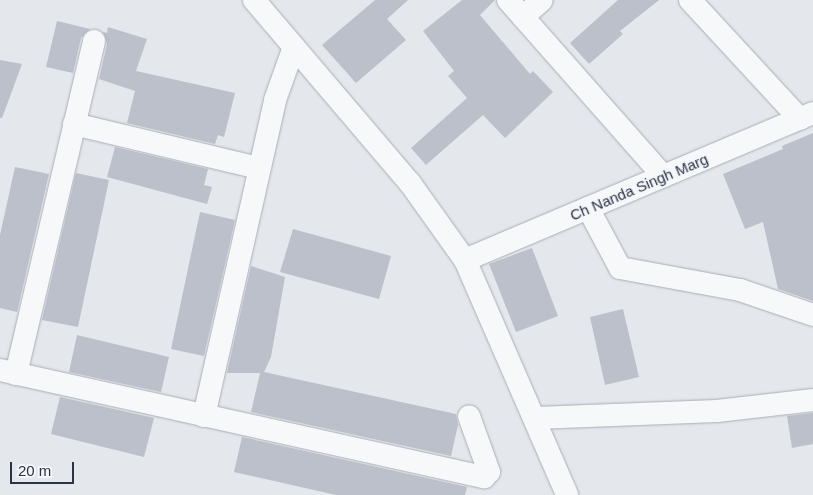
<!DOCTYPE html>
<html>
<head>
<meta charset="utf-8">
<style>
	body { margin:0 }
	#map { position:relative; width:813px; height:495px; overflow:hidden; background:#e4e7ec; font-family:Arial,sans-serif }
	div>[style] { position:absolute }
	.building>* { inset:0; background:#bbc0ca }
	.roads { filter:drop-shadow(0 0 1px #a9aeb7) drop-shadow(0 0 1px #a9aeb7) }
	.minor>* { height:22px; margin:-11px; padding:0 11px; transform-origin:11px; border-radius:11px; background:#f7f8fa }
	span { translate:-50% -50%; white-space:nowrap; text-align:center; line-height:1.15; -webkit-text-stroke:4px #f4f6f9; paint-order:stroke }
	.street-label { font-size:15px; color:#2b3445 }
	.scale { position:absolute; left:10px; top:462px; width:64px; height:22px; box-sizing:border-box; border:2px solid #2b3445; border-top:0; padding-left:6px; font-size:15px; line-height:18px; white-space:nowrap; color:#2b3445; -webkit-text-stroke:4px #f4f6f9; paint-order:stroke }
</style>
</head>
<body>
<div id="map">
	<div class="building">
		<i style="clip-path:polygon(375px 0,408px 0,387px 19px,406px 40px,356px 83px,322px 45px)"></i>
		<i style="clip-path:polygon(462px 0,495px 0,480px 15px,530px 74px,533px 71px,553px 92px,505px 138px,483px 115px,426px 165px,411px 148px,467px 98px,448px 76px,454px 71px,423px 31px)"></i>
		<i style="clip-path:polygon(618px 0,659px 0,620px 31px,623px 34px,589px 64px,570px 43px)"></i>
		<i style="clip-path:polygon(57px 21px,90px 29px,81px 38px,73px 73px,46px 67px)"></i>
		<i style="clip-path:polygon(108px 27px,147px 39px,136px 71px,235px 93px,224px 137px,218px 135px,215px 144px,127px 123px,135px 91px,99px 79px,107px 44px,103px 32px,107px 33px)"></i>
		<i style="clip-path:polygon(0 60px,22px 64px,2px 118px,0 118px)"></i>
		<i style="clip-path:polygon(813px 133px,813px 301px,778px 289px,763px 222px,745px 229px,723px 174px,783px 149px,782px 146px)"></i>
		<i style="clip-path:polygon(115px 147px,208px 169px,204px 185px,212px 187px,207px 204px,107px 177px)"></i>
		<i style="clip-path:polygon(15px 167px,49px 174px,17px 312px,0 308px,0 235px)"></i>
		<i style="clip-path:polygon(76px 173px,109px 180px,78px 327px,42px 320px)"></i>
		<i style="clip-path:polygon(200px 212px,235px 220px,204px 356px,171px 349px)"></i>
		<i style="clip-path:polygon(293px 229px,391px 256px,379px 299px,280px 272px)"></i>
		<i style="clip-path:polygon(532px 248px,558px 316px,516px 332px,489px 264px)"></i>
		<i style="clip-path:polygon(251px 266px,285px 277px,271px 357px,264px 372px,456px 414px,458px 425px,451px 456px,251px 412px,260px 373px,227px 373px)"></i>
		<i style="clip-path:polygon(623px 309px,639px 377px,605px 385px,590px 317px)"></i>
		<i style="clip-path:polygon(77px 335px,169px 357px,161px 392px,69px 372px)"></i>
		<i style="clip-path:polygon(60px 397px,154px 418px,144px 457px,51px 434px)"></i>
		<i style="clip-path:polygon(813px 413px,813px 444px,792px 448px,787px 416px)"></i>
		<i style="clip-path:polygon(242px 437px,467px 487px,465px 495px,336px 495px,234px 472px)"></i>
	</div>
	<div class="roads">
		<div class="minor">
			<i style="left:254px;top:0;width:240px;rotate:49.6deg"></i>
			<i style="left:410px;top:183px;width:95px;rotate:54.5deg"></i>
			<i style="left:465px;top:260px;width:256px;rotate:66.5deg"></i>
			<i style="left:508px;top:0;width:235px;rotate:48.6deg"></i>
			<i style="left:690px;top:0;width:162px;rotate:47.3deg"></i>
			<i style="left:523px;top:17px;width:25px;rotate:-42deg"></i>
			<i style="left:74px;top:124px;width:190px;rotate:13.4deg"></i>
			<i style="left:588px;top:208px;width:68px;rotate:61.9deg"></i>
			<i style="left:620px;top:268px;width:122px;rotate:10.4deg"></i>
			<i style="left:740px;top:290px;width:77px;rotate:18.9deg"></i>
			<i style="left:465px;top:260px;width:378px;rotate:-22.9deg"></i>
			<i style="left:0;top:370px;width:496px;rotate:12.5deg"></i>
			<i style="left:484px;top:477px;width:7px;rotate:-45deg"></i>
			<i style="left:489px;top:472px;width:59px;rotate:-109.7deg"></i>
			<i style="left:16px;top:374px;width:342px;rotate:-76.8deg"></i>
			<i style="left:204px;top:416px;width:324px;rotate:-77.3deg"></i>
			<i style="left:275px;top:100px;width:56px;rotate:-70.3deg"></i>
			<i style="left:536px;top:418px;width:181px;rotate:-2.2deg"></i>
			<i style="left:717px;top:411px;width:97px;rotate:-6.5deg"></i>
		</div>
	</div>
	<div class="street-label">
		<span style="left:639px;top:187px;rotate:-23deg">Ch Nanda Singh Marg</span>
	</div>
	<div class="scale">20 m</div>
</div>
</body>
</html>
